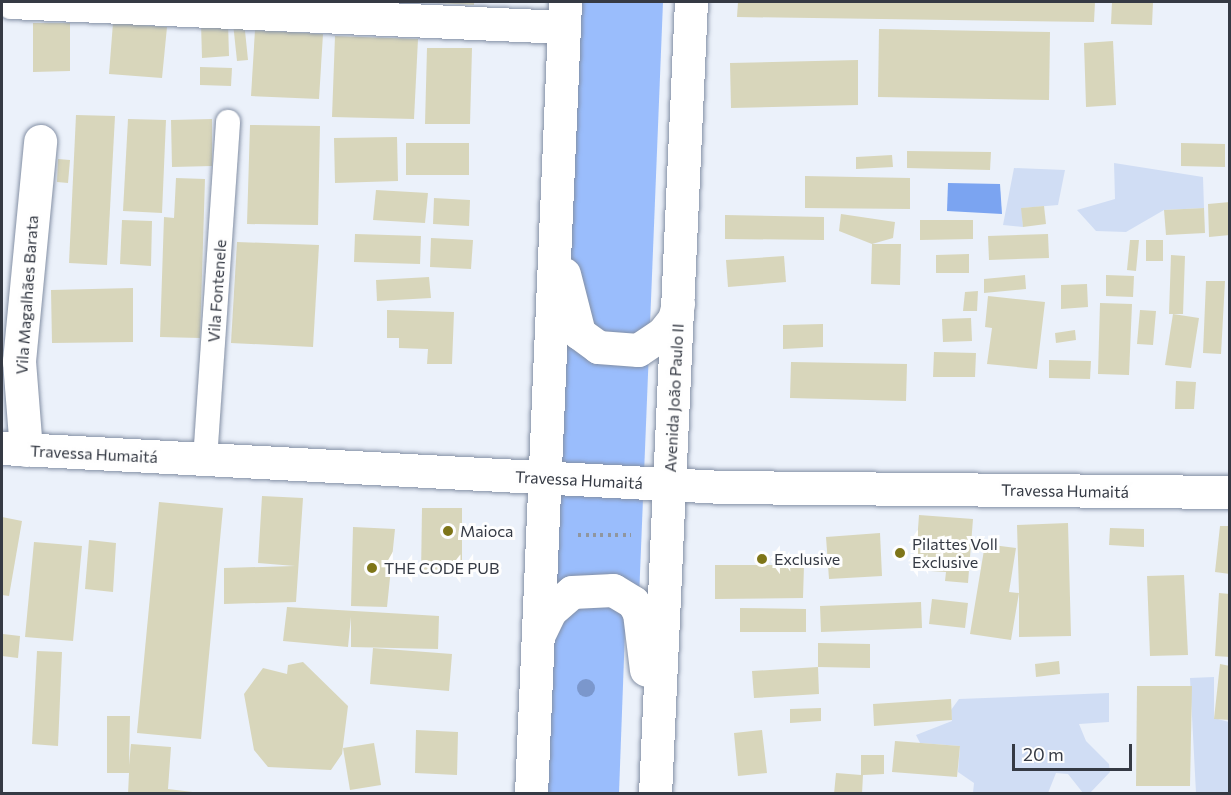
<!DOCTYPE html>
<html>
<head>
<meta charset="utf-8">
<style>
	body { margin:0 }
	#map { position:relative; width:1231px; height:795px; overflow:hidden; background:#ebf1fa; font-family:Commissioner,sans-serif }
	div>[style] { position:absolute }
	.green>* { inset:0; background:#d0ddf4 }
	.forest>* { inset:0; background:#9abdfc }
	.water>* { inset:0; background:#7ba4f1 }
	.building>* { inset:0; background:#d8d6bb }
	.path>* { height:4px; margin-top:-2px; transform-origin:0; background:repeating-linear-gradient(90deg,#90969f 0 3px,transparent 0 7.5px) }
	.roads { filter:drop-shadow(0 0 2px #838fa4) drop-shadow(0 0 2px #838fa4) }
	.service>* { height:24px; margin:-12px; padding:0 12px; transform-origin:12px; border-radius:12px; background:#fff }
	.minor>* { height:33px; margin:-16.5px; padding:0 16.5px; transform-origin:16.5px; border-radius:16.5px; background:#fff }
	.tertiary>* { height:33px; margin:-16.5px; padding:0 16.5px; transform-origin:16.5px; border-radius:16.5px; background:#fff }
	.primary>* { height:33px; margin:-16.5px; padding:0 16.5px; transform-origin:16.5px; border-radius:16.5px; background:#fff }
	.trees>* { width:18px; height:18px; margin:-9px; border-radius:50%; background:#7b97cc }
	.dots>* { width:16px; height:16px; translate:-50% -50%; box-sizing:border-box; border:3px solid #fefefe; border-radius:50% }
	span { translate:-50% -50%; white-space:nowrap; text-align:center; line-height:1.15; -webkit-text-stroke:6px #fefefe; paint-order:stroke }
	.street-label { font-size:16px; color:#353a44 }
	.poi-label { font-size:16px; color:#353a44 }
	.left { translate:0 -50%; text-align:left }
	.frame { position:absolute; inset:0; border:3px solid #353a44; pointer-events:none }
	.scale { position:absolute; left:1012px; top:744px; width:120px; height:27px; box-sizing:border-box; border:3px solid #353a44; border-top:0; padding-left:8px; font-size:18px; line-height:21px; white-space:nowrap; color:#353a44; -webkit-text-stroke:4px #fefefe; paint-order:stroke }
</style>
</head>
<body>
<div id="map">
	<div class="green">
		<i style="clip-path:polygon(1114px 163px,1203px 177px,1204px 208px,1164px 210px,1126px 232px,1096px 231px,1077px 210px,1115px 199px)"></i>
		<i style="clip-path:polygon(1014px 168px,1065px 170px,1058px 205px,1022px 208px,1023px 227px,1003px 225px)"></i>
		<i style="clip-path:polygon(1214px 677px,1214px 718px,1229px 722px,1229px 793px,1196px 793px,1190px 678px)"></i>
		<i style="clip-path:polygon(1109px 693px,1109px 722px,1079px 724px,1086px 741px,1109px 764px,1110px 772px,1090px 793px,1083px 793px,1068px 774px,1056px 773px,1048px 793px,973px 793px,974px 783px,958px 772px,960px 746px,920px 743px,916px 735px,952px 721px,951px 710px,959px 699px)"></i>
	</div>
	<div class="forest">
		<i style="clip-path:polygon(579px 2px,663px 2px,639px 598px,550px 598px)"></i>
		<i style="clip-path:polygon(573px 598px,626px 604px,619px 793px,538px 794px,545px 639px)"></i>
	</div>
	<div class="water">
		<i style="clip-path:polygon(948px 183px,1000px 184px,1002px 214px,947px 211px)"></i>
	</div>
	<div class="building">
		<i style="clip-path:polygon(436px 2px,474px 2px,474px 5px,436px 3px)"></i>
		<i style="clip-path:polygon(738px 2px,1095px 2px,1094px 22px,737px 17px)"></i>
		<i style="clip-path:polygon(1112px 2px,1153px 2px,1152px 25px,1111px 24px)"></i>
		<i style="clip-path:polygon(244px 21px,248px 60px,237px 61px,233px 23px)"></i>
		<i style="clip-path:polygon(228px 22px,229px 56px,202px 58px,201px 23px)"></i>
		<i style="clip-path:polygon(33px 23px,70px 23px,70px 71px,33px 72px)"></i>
		<i style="clip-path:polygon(113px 23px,167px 27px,162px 78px,109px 74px)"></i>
		<i style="clip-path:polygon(879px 29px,1050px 32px,1049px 100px,878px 97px)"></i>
		<i style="clip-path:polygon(255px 30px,323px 34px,319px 99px,251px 96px)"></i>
		<i style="clip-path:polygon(335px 36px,418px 39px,414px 119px,332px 117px)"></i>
		<i style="clip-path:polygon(1113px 41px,1116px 105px,1086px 107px,1084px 43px)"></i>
		<i style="clip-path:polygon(427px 48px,472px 48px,470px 124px,425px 124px)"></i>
		<i style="clip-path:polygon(858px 60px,858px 105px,731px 108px,730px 63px)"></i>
		<i style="clip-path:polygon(200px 67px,232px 68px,231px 86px,200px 85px)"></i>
		<i style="clip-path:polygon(76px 115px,115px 116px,107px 265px,69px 263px)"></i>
		<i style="clip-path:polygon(128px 119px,166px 120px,162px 213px,123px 211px)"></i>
		<i style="clip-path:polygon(212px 119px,212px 166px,172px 167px,171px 120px)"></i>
		<i style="clip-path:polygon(250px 125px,320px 126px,318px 225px,247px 224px)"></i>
		<i style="clip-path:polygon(397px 137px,398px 181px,335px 183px,334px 138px)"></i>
		<i style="clip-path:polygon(406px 143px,469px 143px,469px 175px,406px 175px)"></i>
		<i style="clip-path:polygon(1181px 143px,1225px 144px,1225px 167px,1181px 166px)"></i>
		<i style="clip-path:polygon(907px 151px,991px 152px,990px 170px,907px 168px)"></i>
		<i style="clip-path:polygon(892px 155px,893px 167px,856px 169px,856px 157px)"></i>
		<i style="clip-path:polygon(58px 159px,70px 160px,68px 183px,57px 182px)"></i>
		<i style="clip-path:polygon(805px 176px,910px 178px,910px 209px,805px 208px)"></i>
		<i style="clip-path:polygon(176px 178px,205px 179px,200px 338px,160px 337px,164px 217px,174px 218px)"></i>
		<i style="clip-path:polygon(376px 190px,428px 193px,425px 223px,373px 220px)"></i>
		<i style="clip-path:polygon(434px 198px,470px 200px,469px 226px,433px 224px)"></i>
		<i style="clip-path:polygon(1230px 202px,1230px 235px,1209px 237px,1208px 204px)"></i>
		<i style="clip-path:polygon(1044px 206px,1046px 224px,1023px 227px,1021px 208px)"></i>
		<i style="clip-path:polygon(1204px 208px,1205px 233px,1166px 235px,1164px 210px)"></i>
		<i style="clip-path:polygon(841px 214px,895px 222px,893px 238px,872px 244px,839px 231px)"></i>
		<i style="clip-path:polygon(725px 215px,824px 217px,824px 240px,725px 239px)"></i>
		<i style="clip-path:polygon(122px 220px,152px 221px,151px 266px,120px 264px)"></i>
		<i style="clip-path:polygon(920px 220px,973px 220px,973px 239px,920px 240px)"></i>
		<i style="clip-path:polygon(355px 234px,421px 236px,420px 264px,354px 262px)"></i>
		<i style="clip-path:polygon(1048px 234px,1049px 258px,989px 260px,988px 236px)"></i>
		<i style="clip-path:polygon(431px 238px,473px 240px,471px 269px,430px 267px)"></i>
		<i style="clip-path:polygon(1130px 240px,1139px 240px,1136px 271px,1127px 270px)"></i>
		<i style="clip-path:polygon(1146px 240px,1163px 240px,1163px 261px,1146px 261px)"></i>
		<i style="clip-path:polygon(237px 242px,319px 245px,313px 347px,231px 343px)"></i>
		<i style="clip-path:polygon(872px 244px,901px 244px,900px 285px,871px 284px)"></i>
		<i style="clip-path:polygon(969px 254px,969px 273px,936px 273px,936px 255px)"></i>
		<i style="clip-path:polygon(1171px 255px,1185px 256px,1183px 314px,1169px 314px)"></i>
		<i style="clip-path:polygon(784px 256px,786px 282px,728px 287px,726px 260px)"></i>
		<i style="clip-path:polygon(1025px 275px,1026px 289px,984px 293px,984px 279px)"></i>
		<i style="clip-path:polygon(1106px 275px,1134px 276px,1133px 297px,1106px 296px)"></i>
		<i style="clip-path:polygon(429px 277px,431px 298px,377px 301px,376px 280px)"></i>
		<i style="clip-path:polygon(1206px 281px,1225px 281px,1221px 354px,1203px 353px)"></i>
		<i style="clip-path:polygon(1087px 284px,1088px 307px,1061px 309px,1061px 285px)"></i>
		<i style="clip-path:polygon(133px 288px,133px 342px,52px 343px,51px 290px)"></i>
		<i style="clip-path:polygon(978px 291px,977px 311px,963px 311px,965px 292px)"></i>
		<i style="clip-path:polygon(988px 296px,1045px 302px,1037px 369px,987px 364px,992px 328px,985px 327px)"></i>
		<i style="clip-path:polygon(1100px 303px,1132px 304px,1129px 375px,1098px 374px)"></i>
		<i style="clip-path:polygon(387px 310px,454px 312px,452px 364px,427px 364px,428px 349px,399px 348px,399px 338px,387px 338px)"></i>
		<i style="clip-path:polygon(1140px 310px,1156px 311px,1153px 345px,1137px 344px)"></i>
		<i style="clip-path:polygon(1173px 314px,1199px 318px,1191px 368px,1165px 365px)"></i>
		<i style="clip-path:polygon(971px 318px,972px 341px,943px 342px,942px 319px)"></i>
		<i style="clip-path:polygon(823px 324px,823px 347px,783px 349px,783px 325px)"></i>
		<i style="clip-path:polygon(1075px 330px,1076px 340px,1056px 343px,1055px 333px)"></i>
		<i style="clip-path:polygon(934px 352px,976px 353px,975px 377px,933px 377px)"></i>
		<i style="clip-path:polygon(1049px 360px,1091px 361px,1090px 379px,1049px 378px)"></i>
		<i style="clip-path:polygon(791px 362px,907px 364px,906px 401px,790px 398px)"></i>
		<i style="clip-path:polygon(1176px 381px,1196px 382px,1194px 409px,1175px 409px)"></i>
		<i style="clip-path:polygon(262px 496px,303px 498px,296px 602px,224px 604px,224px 568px,295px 566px,258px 563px)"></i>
		<i style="clip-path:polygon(159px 502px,223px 508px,201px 739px,137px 733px)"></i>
		<i style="clip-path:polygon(422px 508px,462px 508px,462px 576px,421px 576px)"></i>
		<i style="clip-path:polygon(919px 515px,973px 519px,968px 583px,945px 581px,946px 572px,915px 570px)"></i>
		<i style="clip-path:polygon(2px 517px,22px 521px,9px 596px,2px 595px)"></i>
		<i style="clip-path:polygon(1068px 523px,1071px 636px,1019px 637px,1019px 593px,1011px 640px,970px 634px,985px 544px,1016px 548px,1009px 592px,1019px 593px,1017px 525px)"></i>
		<i style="clip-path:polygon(1220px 526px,1230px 526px,1230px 574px,1215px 572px)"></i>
		<i style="clip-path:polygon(353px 527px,395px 529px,387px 607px,351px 606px)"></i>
		<i style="clip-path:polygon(1110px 528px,1144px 529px,1144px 547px,1109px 545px)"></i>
		<i style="clip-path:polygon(880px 533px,882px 576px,829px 579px,826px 537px)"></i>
		<i style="clip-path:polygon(89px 540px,116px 543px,113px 592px,85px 589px)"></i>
		<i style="clip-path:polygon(34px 542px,82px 546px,73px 641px,25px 637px)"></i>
		<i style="clip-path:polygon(715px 565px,804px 565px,803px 598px,715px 599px)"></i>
		<i style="clip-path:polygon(1184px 575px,1188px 655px,1150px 656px,1147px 576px)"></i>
		<i style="clip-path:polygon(1219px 593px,1230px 594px,1230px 657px,1215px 656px)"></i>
		<i style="clip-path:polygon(932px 599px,968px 603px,965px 628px,929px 624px)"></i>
		<i style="clip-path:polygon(921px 602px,922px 628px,821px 632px,820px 606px)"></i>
		<i style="clip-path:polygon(287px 607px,439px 616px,438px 649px,351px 647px,351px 617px,348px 647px,283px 641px)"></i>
		<i style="clip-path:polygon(740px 608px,806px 609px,806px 632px,740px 632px)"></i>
		<i style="clip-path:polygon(3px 634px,20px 636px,18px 658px,2px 656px)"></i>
		<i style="clip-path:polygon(818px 643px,870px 644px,870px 668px,818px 667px)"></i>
		<i style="clip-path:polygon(373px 648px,452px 654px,449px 691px,370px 684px)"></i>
		<i style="clip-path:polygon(37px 651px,62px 652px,58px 746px,32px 744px)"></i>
		<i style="clip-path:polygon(1059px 661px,1060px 674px,1036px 677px,1035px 664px)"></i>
		<i style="clip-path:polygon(303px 662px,348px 706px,342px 754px,331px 770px,268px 767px,254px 750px,244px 694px,263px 668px,287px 674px,288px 665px)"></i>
		<i style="clip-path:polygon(1220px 664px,1230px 666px,1230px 720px,1214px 719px)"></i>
		<i style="clip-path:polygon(818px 667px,819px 694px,754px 698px,752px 671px)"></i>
		<i style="clip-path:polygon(1137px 686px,1192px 686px,1190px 786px,1136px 786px)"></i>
		<i style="clip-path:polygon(951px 699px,952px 720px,874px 726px,873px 704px)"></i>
		<i style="clip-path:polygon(821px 708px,821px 721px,790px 723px,790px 709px)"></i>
		<i style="clip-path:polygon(107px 716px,130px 716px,129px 765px,131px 744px,171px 747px,168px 789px,209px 794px,128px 794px,129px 773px,107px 773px)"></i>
		<i style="clip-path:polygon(416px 730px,458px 732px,457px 775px,415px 773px)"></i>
		<i style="clip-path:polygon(762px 730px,767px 773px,738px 776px,734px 733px)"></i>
		<i style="clip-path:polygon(895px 741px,960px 746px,957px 777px,892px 772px)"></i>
		<i style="clip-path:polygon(374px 743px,381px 785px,350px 790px,343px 748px)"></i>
		<i style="clip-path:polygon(861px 755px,884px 755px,884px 774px,863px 775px,862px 794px,834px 794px,836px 773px,861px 775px)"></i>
	</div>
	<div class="path">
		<i style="left:578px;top:535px;width:53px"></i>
	</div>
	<div class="roads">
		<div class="service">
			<i style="left:205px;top:460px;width:339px;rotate:-86.1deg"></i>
		</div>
		<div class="minor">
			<i style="left:11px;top:2px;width:553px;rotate:2.59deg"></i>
			<i style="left:26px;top:450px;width:89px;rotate:-94.5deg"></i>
			<i style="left:19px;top:361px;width:221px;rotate:-84.5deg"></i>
		</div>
		<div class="tertiary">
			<i style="left:2px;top:448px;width:720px;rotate:3.1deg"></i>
			<i style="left:721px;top:487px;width:509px;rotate:0.56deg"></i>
		</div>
		<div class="primary">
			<i style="left:564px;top:274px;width:61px;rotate:75.7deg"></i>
			<i style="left:579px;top:333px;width:24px;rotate:36deg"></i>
			<i style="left:598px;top:347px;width:40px;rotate:4.3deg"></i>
			<i style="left:638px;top:350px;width:30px;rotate:-34deg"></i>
			<i style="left:663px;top:333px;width:18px;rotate:-52deg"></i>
			<i style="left:674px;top:319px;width:16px;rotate:-75deg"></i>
			<i style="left:538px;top:636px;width:28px;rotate:-64deg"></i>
			<i style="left:550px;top:611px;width:29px;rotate:-41deg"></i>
			<i style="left:572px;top:592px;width:41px;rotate:-2.8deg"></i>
			<i style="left:613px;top:590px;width:23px;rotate:31deg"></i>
			<i style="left:633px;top:602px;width:13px;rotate:61deg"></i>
			<i style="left:639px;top:613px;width:57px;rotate:83deg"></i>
			<i style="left:531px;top:794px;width:793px;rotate:-87.54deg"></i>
			<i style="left:655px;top:794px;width:793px;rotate:-87.4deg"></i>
		</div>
	</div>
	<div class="trees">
		<i style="left:586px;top:688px"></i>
	</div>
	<div class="dots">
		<i style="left:448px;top:531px;background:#7e7518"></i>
		<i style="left:900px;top:553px;background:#7e7518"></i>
		<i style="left:762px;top:559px;background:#7e7518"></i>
		<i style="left:372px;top:568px;background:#7e7518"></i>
	</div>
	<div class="street-label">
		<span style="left:217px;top:291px;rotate:-86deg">Vila Fontenele</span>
		<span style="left:27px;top:295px;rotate:-86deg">Vila Magalhães Barata</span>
		<span style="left:674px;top:398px;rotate:-87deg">Avenida João Paulo II</span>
		<span style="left:94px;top:454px;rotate:3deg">Travessa Humaitá</span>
		<span style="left:579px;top:480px;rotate:3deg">Travessa Humaitá</span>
		<span style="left:1065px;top:491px;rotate:1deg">Travessa Humaitá</span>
	</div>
	<div class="poi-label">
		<span class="left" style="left:460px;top:531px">Maioca</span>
		<span class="left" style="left:912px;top:553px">Pilattes Voll<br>Exclusive</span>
		<span class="left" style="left:774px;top:559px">Exclusive</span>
		<span class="left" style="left:384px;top:568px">THE CODE PUB</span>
	</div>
	<div class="frame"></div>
	<div class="scale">20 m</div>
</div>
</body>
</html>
